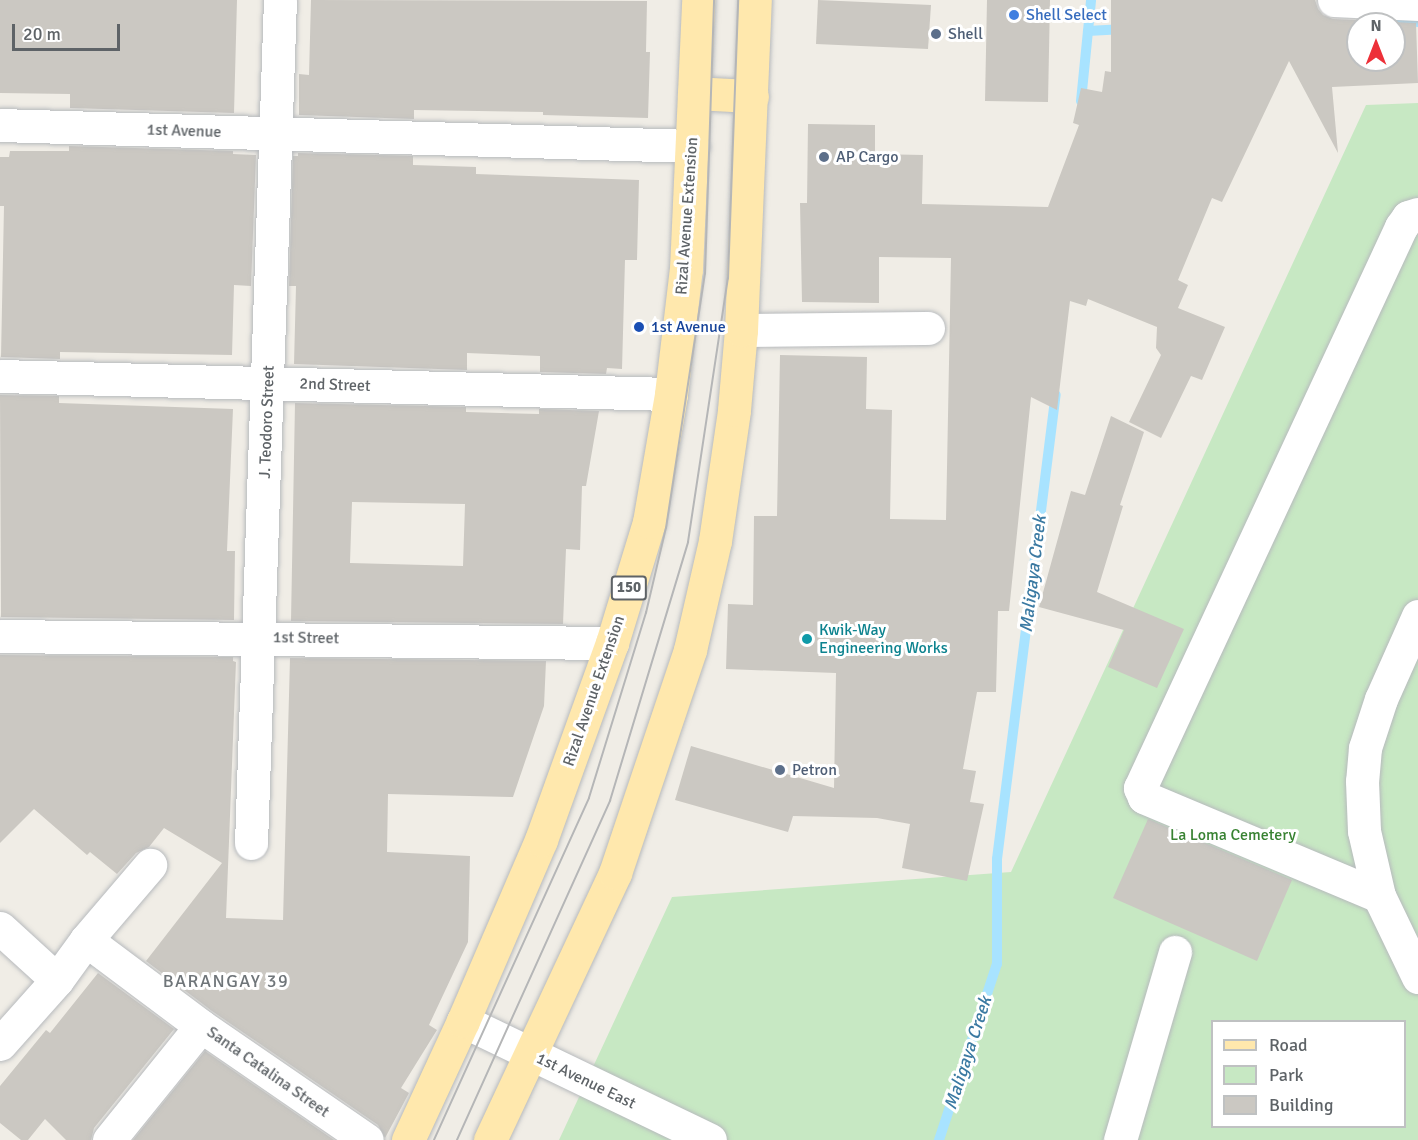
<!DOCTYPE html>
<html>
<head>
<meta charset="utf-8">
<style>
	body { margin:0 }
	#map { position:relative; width:1418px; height:1140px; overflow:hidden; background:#f0ede6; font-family:Signika,sans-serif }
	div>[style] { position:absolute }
	.green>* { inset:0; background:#c7e8c3 }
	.stream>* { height:10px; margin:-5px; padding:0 5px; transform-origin:5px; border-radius:5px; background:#a8e3ff }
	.building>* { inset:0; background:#cbc8c2 }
	.roads { filter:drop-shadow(0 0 2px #b7babd) drop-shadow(0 0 2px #b7babd) }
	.minor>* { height:33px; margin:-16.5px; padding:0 16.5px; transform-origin:16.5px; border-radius:16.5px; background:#fff }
	.major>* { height:33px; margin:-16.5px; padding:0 16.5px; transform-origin:16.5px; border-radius:16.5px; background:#ffe8ad }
	.tram>* { height:1.5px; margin:-0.75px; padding:0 0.75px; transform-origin:0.75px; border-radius:0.75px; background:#b5b6b7 }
	.dots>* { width:16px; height:16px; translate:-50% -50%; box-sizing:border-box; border:3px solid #fff; border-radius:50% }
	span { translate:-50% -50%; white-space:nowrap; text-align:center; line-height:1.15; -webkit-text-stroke:6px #fff; paint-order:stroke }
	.shield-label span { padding:2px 4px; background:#fff; border:2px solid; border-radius:4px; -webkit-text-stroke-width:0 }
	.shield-label { font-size:15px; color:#5e6367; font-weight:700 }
	.shop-label { font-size:16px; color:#366cbe }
	.left { translate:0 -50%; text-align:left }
	.service-label { font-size:16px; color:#4e5e75 }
	.street-label { font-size:16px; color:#5e6367 }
	.transit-label { font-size:16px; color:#164399 }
	.culture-label { font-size:16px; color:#0d838f }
	.park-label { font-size:16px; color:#388232 }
	.water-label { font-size:18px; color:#3b7aa2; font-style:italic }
	.neighbourhood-label { font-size:18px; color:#6f7579; letter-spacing:1.5px }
	.legend { position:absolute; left:1211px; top:1020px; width:195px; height:108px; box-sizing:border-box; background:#fff; border:2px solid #bfc1c2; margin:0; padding:8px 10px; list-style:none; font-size:18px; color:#5e6367 }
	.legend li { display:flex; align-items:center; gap:12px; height:30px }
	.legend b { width:30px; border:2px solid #bfc1c2 }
	.north { position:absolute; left:1346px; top:12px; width:60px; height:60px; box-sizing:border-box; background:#fff; border:2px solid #bfc1c2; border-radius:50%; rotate:0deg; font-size:16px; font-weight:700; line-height:24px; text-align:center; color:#5e6367 }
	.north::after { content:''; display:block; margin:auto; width:21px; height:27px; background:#ed3038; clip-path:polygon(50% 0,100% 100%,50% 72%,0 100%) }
	.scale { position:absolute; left:12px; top:24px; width:108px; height:27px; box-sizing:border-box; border:3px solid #5e6367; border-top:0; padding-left:8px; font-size:18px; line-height:21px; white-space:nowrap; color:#5e6367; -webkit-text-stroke:4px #fff; paint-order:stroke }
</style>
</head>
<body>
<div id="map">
	<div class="green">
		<i style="clip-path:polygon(evenodd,1418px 103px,1418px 1140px,559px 1140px,672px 897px,1011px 872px,1366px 105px,1418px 103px,1212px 1022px,1404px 1022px,1404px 1126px,1212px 1126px,1212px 1022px)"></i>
	</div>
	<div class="stream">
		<i style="left:1380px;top:18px;width:38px;rotate:6deg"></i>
		<i style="left:1088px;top:31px;width:36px;rotate:-3deg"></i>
		<i style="left:1081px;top:101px;width:101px;rotate:-84.3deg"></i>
		<i style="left:939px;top:1140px;width:185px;rotate:-71.8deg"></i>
		<i style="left:997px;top:964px;width:105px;rotate:-90deg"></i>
		<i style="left:997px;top:859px;width:468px;rotate:-82.8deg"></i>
	</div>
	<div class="building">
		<i style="clip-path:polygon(0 0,237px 0,234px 113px,70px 108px,70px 94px,0 93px)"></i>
		<i style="clip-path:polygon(311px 0,647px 1px,646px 52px,650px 52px,648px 118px,543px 115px,543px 112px,414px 110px,414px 119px,299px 115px,299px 74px,309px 75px)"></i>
		<i style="clip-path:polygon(818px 0,931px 5px,928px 49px,816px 44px)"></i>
		<i style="clip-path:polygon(987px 0,1050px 0,1048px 102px,985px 101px)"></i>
		<i style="clip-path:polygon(evenodd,1111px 0,1315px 0,1318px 9px,1323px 15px,1333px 19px,1416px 23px,1418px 83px,1332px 87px,1338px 153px,1289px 61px,1222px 202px,1212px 198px,1178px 280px,1188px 285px,1178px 308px,1225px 327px,1202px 380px,1191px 376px,1161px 438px,1129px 422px,1161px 355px,1156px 348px,1157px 327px,1088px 299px,1086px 306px,1070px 301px,1057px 410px,1031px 397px,1009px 611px,998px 611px,996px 692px,977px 692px,963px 769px,976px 771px,970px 802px,984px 804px,967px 881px,902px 868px,910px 824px,877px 818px,793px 816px,788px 832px,675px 800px,691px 746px,834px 788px,836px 673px,726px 669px,728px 604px,753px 605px,754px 516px,777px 516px,780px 355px,867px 357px,866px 409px,892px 410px,890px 519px,946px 520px,951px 258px,879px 257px,879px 303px,802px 302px,800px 203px,807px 203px,808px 124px,875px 125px,875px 154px,923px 155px,922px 204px,1048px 207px,1079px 125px,1073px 123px,1081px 88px,1102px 92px,1105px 71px,1111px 72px,1111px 0,1358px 24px,1394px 24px,1394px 60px,1358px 60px,1358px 24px)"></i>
		<i style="clip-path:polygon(69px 146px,233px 151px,233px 154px,256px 155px,251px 286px,234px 285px,232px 355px,60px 352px,60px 359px,1px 357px,4px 206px,0 206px,0 157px,9px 157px,10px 151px,69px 151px)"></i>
		<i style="clip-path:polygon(298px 153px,413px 156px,413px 165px,476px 167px,476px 174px,639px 180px,637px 260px,625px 260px,622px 369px,607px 368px,606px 374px,540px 372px,540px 356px,467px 353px,467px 370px,294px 364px,296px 286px,289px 286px,293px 156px,298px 156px)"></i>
		<i style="clip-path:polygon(0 395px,59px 396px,59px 403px,233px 409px,227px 551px,235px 551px,234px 620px,1px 617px)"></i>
		<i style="clip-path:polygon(evenodd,295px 403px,466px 407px,466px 412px,539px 414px,539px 409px,599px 411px,586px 486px,582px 486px,580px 550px,566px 549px,563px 624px,291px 621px,295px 403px,352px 502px,465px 504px,463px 566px,350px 563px,352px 502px)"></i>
		<i style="clip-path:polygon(1111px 416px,1144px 432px,1120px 505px,1123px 506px,1097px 592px,1184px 629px,1157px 688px,1108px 667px,1124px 630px,1039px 607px,1071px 491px,1085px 495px)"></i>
		<i style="clip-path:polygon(0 655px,233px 657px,233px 661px,236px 662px,226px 918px,283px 920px,290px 658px,546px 661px,544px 706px,513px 797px,388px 794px,387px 852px,470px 856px,468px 942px,429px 1025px,437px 1030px,401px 1088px,409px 1093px,385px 1138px,378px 1125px,212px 1011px,146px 961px,222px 863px,164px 828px,149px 847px,136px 853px,117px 874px,90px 852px,87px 855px,34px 809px,0 843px)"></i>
		<i style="clip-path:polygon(1148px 819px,1292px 880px,1257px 961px,1113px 898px)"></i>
		<i style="clip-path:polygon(98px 973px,174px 1029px,94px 1128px,91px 1140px,66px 1140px,45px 1119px,28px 1140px,21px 1140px,0 1123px,0 1086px,46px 1030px,50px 1033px)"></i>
		<i style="clip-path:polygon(205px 1051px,334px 1140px,133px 1140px)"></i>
	</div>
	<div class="roads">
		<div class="minor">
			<i style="left:1334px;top:0;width:84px;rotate:2.7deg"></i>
			<i style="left:0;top:125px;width:693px;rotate:1.74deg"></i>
			<i style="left:741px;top:330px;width:187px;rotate:-0.6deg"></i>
			<i style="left:0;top:376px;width:671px;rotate:1.54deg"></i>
			<i style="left:1418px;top:616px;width:91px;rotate:114deg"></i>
			<i style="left:1381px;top:699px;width:52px;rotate:108.1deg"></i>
			<i style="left:1365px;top:748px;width:33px;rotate:95deg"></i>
			<i style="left:1362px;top:781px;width:50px;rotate:87.7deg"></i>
			<i style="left:1364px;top:831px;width:67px;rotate:77deg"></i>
			<i style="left:1379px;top:896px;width:90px;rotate:64.3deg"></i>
			<i style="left:0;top:636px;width:612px;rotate:0.66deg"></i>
			<i style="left:251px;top:843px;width:843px;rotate:-88.03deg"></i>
			<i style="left:1379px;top:896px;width:255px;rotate:-157.2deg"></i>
			<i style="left:1144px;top:797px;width:10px;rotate:-114deg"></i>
			<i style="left:1140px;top:788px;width:619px;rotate:-65.05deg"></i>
			<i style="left:1401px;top:227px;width:12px;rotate:-55deg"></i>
			<i style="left:1408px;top:217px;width:10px;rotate:-17deg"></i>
			<i style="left:0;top:928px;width:77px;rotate:42.4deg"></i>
			<i style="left:86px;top:940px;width:144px;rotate:36.8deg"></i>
			<i style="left:463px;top:1021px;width:274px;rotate:25.7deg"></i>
			<i style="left:0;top:1044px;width:86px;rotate:-48.3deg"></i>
			<i style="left:57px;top:980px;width:49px;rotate:-54.1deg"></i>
			<i style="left:86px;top:940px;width:99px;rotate:-49.5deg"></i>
			<i style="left:109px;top:1140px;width:146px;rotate:-51.1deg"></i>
			<i style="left:201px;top:1026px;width:201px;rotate:34.5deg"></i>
			<i style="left:1120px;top:1140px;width:196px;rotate:-73.7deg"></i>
		</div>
		<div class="major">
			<i style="left:694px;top:93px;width:58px;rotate:3deg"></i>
			<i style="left:408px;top:1140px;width:131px;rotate:-65.2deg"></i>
			<i style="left:463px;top:1021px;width:197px;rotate:-66.7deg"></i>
			<i style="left:541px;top:840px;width:209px;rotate:-70.2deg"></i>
			<i style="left:612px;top:643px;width:127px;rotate:-73deg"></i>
			<i style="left:649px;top:522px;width:130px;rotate:-80.2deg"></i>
			<i style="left:671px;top:394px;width:126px;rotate:-83.2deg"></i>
			<i style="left:686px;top:269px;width:269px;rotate:-87.4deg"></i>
			<i style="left:490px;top:1140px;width:295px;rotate:-64.9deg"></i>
			<i style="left:615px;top:873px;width:235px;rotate:-71.4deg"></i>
			<i style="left:690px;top:650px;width:112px;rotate:-77.1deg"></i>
			<i style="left:715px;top:541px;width:132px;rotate:-81.7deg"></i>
			<i style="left:734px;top:410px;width:80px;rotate:-85deg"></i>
			<i style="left:741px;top:330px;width:330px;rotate:-87.6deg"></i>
		</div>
	</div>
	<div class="tram">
		<i style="left:434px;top:1140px;width:375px;rotate:-65.6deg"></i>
		<i style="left:589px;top:798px;width:194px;rotate:-72.9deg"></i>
		<i style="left:646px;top:613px;width:87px;rotate:-76.8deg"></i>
		<i style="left:666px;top:528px;width:257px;rotate:-81.3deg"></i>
		<i style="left:705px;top:274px;width:274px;rotate:-88.1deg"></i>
		<i style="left:457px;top:1140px;width:372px;rotate:-65.7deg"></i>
		<i style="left:610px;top:801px;width:270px;rotate:-73.2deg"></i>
		<i style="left:688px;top:542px;width:266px;rotate:-81.4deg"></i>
		<i style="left:728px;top:279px;width:279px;rotate:-87.9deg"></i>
	</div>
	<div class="dots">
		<i style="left:1014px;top:15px;background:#3f7fe0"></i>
		<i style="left:936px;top:34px;background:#5c6f8a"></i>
		<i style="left:824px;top:157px;background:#5c6f8a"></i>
		<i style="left:639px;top:327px;background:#1a4fb4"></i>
		<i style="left:807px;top:639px;background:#0f9aa8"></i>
		<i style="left:780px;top:770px;background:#5c6f8a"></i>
	</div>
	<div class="shield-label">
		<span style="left:629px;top:588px">150</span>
	</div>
	<div class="shop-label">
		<span class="left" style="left:1026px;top:15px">Shell Select</span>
	</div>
	<div class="service-label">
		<span class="left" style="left:948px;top:34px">Shell</span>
		<span class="left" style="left:836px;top:157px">AP Cargo</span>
		<span class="left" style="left:792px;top:770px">Petron</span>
	</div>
	<div class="street-label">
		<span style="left:184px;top:131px;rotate:2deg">1st Avenue</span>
		<span style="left:687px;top:216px;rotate:-86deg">Rizal Avenue Extension</span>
		<span style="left:335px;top:385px;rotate:2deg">2nd Street</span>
		<span style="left:267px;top:422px;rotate:-88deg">J. Teodoro Street</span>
		<span style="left:306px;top:638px;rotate:1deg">1st Street</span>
		<span style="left:594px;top:691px;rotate:-71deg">Rizal Avenue Extension</span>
		<span style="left:268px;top:1072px;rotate:35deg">Santa Catalina Street</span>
		<span style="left:586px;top:1081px;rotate:26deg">1st Avenue East</span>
	</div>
	<div class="transit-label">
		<span class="left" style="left:651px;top:327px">1st Avenue</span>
	</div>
	<div class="culture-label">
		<span class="left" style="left:819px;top:639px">Kwik-Way<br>Engineering Works</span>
	</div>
	<div class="park-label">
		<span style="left:1233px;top:835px">La Loma Cemetery</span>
	</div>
	<div class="water-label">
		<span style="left:1033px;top:574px;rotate:-83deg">Maligaya Creek</span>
		<span style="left:968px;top:1053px;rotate:-72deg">Maligaya Creek</span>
	</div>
	<div class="neighbourhood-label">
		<span style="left:226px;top:981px">BARANGAY 39</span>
	</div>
	<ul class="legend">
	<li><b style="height:8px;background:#ffe8ad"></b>Road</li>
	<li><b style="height:16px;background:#c7e8c3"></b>Park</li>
	<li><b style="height:16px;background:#cbc8c2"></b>Building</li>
	</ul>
	<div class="north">N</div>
	<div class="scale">20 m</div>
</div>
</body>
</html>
